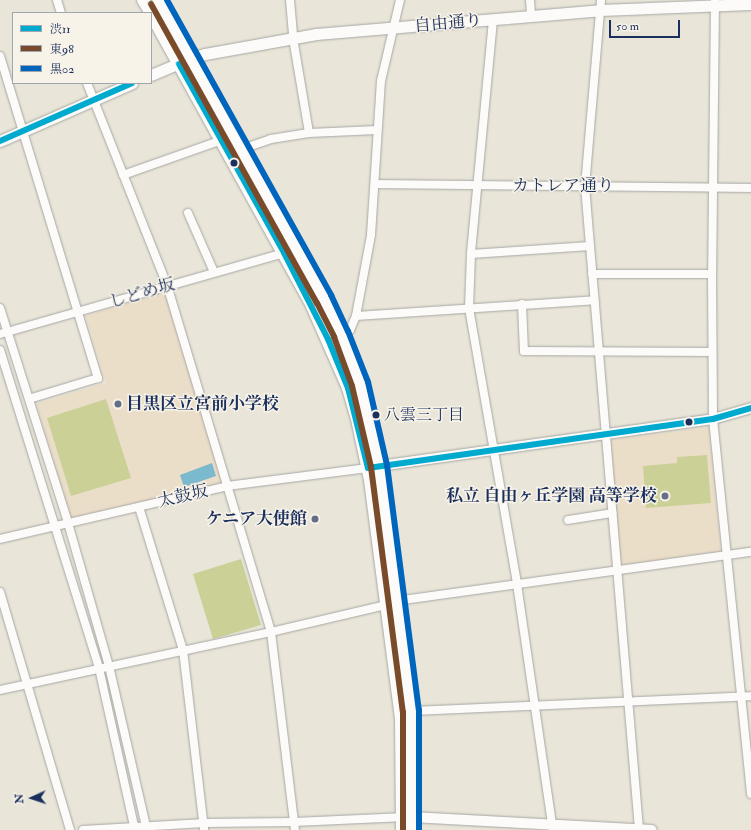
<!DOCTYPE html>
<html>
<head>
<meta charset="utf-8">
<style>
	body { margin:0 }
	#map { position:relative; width:751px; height:830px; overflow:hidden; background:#e9e5d8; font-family:"IM FELL Double Pica","Noto Serif JP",serif }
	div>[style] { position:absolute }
	.built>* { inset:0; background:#ebdec8 }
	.green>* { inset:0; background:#cbd097 }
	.water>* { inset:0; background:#7bb9ce }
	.roads { filter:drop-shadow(0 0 1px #a6a7a5) drop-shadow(0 0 1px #a6a7a5) }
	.minor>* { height:8px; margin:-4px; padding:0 4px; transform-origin:4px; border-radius:4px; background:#fcfbf9 }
	.tertiary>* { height:10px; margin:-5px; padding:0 5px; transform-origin:5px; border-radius:5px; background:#fcfbf9 }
	.secondary>* { height:11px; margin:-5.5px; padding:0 5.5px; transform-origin:5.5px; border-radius:5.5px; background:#fcfbf9 }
	.primary>* { height:12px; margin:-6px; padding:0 6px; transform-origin:6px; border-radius:6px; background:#fcfbf9 }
	.bus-1>* { height:6px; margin:-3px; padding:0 3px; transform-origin:3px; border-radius:3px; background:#00a9ce }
	.bus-2>* { height:6px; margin:-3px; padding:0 3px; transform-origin:3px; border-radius:3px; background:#7a4b2a }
	.bus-3>* { height:6px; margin:-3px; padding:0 3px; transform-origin:3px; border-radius:3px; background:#0065bd }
	.dots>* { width:11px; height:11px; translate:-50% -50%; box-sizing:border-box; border:2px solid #f7f3e8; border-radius:50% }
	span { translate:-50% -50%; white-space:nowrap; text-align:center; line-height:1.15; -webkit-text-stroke:3px #f7f3e8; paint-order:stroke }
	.bus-label { font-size:16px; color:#1b2f5e }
	.left { translate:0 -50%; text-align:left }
	.street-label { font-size:17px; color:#1b2f5e }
	.poi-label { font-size:17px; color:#1b2f5e; font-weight:700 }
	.right { translate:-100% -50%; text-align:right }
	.legend { position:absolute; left:12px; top:12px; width:140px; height:72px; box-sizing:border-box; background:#f7f3e8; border:1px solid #9fa5b1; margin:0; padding:5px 7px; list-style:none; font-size:12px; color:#1b2f5e }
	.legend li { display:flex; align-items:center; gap:8px; height:20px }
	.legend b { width:20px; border:1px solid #9fa5b1 }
	.north { position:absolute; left:12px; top:778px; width:40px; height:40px; -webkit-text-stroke:3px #f7f3e8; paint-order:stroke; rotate:267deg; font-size:11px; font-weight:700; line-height:16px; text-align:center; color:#1b2f5e }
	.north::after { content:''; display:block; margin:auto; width:14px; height:18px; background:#1b2f5e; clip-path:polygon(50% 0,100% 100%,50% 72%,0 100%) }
	.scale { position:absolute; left:609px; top:20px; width:71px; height:18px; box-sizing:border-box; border:2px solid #1b2f5e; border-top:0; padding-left:5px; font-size:12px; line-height:14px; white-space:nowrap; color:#1b2f5e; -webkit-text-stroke:3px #f7f3e8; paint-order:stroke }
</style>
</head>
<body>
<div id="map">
	<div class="built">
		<i style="clip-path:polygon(162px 293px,165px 294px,223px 484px,71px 518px,37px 406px,38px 403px,106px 383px,86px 317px,88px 315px)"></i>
		<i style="clip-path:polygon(709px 427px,721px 551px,620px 566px,610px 440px)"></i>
	</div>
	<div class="green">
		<i style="clip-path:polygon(106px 399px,131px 478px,71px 496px,47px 418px)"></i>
		<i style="clip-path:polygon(707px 455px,711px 503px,646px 508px,643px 466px,677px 463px,677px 457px)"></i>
		<i style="clip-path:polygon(241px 559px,261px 625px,213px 639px,193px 574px)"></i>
	</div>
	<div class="water">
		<i style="clip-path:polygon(212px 463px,216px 476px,184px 487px,180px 475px)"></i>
	</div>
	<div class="roads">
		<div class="minor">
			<i style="left:57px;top:0;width:14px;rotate:73deg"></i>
			<i style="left:290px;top:0;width:38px;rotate:85deg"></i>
			<i style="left:293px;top:38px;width:96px;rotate:80.4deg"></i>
			<i style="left:530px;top:0;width:16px;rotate:86deg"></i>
			<i style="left:601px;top:0;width:187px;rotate:94.9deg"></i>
			<i style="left:585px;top:186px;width:645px;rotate:85.2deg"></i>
			<i style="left:715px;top:0;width:274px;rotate:90.6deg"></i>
			<i style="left:712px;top:274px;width:145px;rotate:89.6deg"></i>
			<i style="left:713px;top:419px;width:377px;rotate:84.2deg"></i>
			<i style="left:493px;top:20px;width:235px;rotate:95.4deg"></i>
			<i style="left:471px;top:254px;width:54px;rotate:92.1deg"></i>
			<i style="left:469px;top:308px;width:280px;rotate:80.1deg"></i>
			<i style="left:517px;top:584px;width:249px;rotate:81.7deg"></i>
			<i style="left:0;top:56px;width:337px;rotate:73.1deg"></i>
			<i style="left:98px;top:378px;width:72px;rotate:163.1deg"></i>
			<i style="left:87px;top:83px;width:217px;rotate:68.4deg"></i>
			<i style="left:167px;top:285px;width:362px;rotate:73.3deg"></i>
			<i style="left:271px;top:632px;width:199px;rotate:83.1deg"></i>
			<i style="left:242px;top:149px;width:31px;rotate:-19deg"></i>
			<i style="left:271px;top:139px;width:38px;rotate:-9deg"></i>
			<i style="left:309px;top:133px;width:68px;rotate:-2.5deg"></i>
			<i style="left:123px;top:175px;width:105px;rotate:-19.5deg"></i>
			<i style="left:376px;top:184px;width:375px;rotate:0.6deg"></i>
			<i style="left:188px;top:213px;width:64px;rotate:66.2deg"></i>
			<i style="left:471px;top:254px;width:119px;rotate:-3.8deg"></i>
			<i style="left:592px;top:274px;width:120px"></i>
			<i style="left:522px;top:304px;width:47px;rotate:87.6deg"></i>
			<i style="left:524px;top:351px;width:188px;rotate:0.3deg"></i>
			<i style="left:0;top:308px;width:225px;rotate:72.4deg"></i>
			<i style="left:68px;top:523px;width:149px;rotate:74deg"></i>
			<i style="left:109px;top:666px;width:168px;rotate:77deg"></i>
			<i style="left:356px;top:316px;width:239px;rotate:-3.8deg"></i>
			<i style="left:0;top:334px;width:295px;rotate:-15.9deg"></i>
			<i style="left:341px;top:334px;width:10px;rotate:-24deg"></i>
			<i style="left:350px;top:330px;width:15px;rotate:-67deg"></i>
			<i style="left:356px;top:316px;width:82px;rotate:-79.5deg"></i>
			<i style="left:371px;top:235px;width:154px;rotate:-86.3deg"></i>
			<i style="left:381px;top:81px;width:83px;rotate:-76.8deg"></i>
			<i style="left:0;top:350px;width:333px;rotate:72.7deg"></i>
			<i style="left:99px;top:668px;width:166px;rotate:77.5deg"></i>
			<i style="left:139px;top:507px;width:150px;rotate:72.9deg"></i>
			<i style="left:183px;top:650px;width:181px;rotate:83.3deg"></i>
			<i style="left:568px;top:520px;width:45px;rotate:-9deg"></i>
			<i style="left:0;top:539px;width:233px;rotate:-13.1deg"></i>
			<i style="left:227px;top:486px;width:142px;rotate:-7.3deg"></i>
			<i style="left:0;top:592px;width:248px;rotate:73.6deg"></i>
			<i style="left:396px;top:601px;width:358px;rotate:-7.9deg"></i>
			<i style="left:0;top:690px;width:277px;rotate:-12.1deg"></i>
			<i style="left:271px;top:632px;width:118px;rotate:-13.2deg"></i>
			<i style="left:411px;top:711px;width:340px;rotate:-2.5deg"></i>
			<i style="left:83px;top:830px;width:122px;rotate:-3.3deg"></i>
			<i style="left:205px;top:823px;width:89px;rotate:-0.6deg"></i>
			<i style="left:294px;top:822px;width:112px;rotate:-2.6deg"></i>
		</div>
		<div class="tertiary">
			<i style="left:372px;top:467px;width:344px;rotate:-8deg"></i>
			<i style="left:713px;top:419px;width:40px;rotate:-16deg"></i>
			<i style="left:411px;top:817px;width:241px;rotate:3.1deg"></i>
		</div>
		<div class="secondary">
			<i style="left:151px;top:75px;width:43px;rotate:-23deg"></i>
			<i style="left:191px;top:58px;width:15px;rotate:-16deg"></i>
			<i style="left:205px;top:54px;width:113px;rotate:-10.2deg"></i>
			<i style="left:316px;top:34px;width:285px;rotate:-4.8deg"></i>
			<i style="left:600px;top:10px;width:151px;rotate:-2.3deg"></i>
			<i style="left:0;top:141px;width:144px;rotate:-23.7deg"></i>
		</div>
		<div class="primary">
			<i style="left:143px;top:0;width:15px;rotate:58deg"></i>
			<i style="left:158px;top:0;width:342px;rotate:61deg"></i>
			<i style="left:324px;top:299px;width:39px;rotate:64deg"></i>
			<i style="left:341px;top:334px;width:53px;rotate:69.2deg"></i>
			<i style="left:360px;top:384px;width:84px;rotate:77deg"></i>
			<i style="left:379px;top:466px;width:247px;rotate:82.6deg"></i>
			<i style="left:411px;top:711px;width:119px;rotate:90deg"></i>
			<i style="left:151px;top:14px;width:333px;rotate:61.1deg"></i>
			<i style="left:312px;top:306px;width:90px;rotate:66.3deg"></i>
			<i style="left:348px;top:388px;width:37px;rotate:74deg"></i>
			<i style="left:358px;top:424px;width:57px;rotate:77.9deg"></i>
			<i style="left:370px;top:480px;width:240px;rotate:82.6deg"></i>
			<i style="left:401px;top:718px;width:112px;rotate:89.5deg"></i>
		</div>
	</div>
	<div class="bus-1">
		<i style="left:179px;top:64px;width:216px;rotate:60.9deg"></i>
		<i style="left:284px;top:253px;width:97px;rotate:62.9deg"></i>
		<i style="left:328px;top:339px;width:53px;rotate:67.8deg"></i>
		<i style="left:348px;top:388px;width:82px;rotate:76deg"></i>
		<i style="left:368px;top:468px;width:348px;rotate:-8.1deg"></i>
		<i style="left:713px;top:419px;width:40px;rotate:-16deg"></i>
		<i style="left:0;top:141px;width:144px;rotate:-23.7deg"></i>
	</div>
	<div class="bus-2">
		<i style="left:151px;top:4px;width:342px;rotate:61deg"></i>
		<i style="left:317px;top:303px;width:38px;rotate:63deg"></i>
		<i style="left:334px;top:337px;width:52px;rotate:69.8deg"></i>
		<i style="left:352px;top:386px;width:83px;rotate:76.8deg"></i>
		<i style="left:371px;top:467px;width:247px;rotate:82.6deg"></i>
		<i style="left:403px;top:712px;width:118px;rotate:90deg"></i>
	</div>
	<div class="bus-3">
		<i style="left:167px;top:0;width:338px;rotate:60.9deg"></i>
		<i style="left:331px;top:295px;width:40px;rotate:65deg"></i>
		<i style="left:348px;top:331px;width:55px;rotate:68.6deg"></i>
		<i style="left:368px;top:382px;width:85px;rotate:77.1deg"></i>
		<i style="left:387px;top:465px;width:247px;rotate:82.6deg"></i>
		<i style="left:419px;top:710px;width:120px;rotate:90deg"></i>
	</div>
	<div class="dots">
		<i style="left:234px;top:163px;background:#1b2f5e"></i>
		<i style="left:118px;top:404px;background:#636f89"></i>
		<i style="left:376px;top:415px;background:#1b2f5e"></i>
		<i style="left:689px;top:422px;background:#1b2f5e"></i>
		<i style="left:665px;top:496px;background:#636f89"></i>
		<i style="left:315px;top:519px;background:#636f89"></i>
	</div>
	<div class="bus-label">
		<span class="left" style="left:384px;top:415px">八雲三丁目</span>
	</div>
	<div class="street-label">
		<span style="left:448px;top:23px;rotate:-5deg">自由通り</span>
		<span style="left:563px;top:186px">カトレア通り</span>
		<span style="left:142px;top:293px;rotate:-16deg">しどめ坂</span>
		<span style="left:183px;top:496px;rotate:-13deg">太鼓坂</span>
	</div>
	<div class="poi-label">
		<span class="left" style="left:126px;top:404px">目黒区立宮前小学校</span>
		<span class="right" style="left:657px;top:496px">私立 自由ヶ丘学園 高等学校</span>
		<span class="right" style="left:307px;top:519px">ケニア大使館</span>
	</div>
	<ul class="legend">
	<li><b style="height:5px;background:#00a9ce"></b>渋11</li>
	<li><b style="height:5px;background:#7a4b2a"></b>東98</li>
	<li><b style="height:5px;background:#0065bd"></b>黒02</li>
	</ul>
	<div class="north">N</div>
	<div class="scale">50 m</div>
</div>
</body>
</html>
